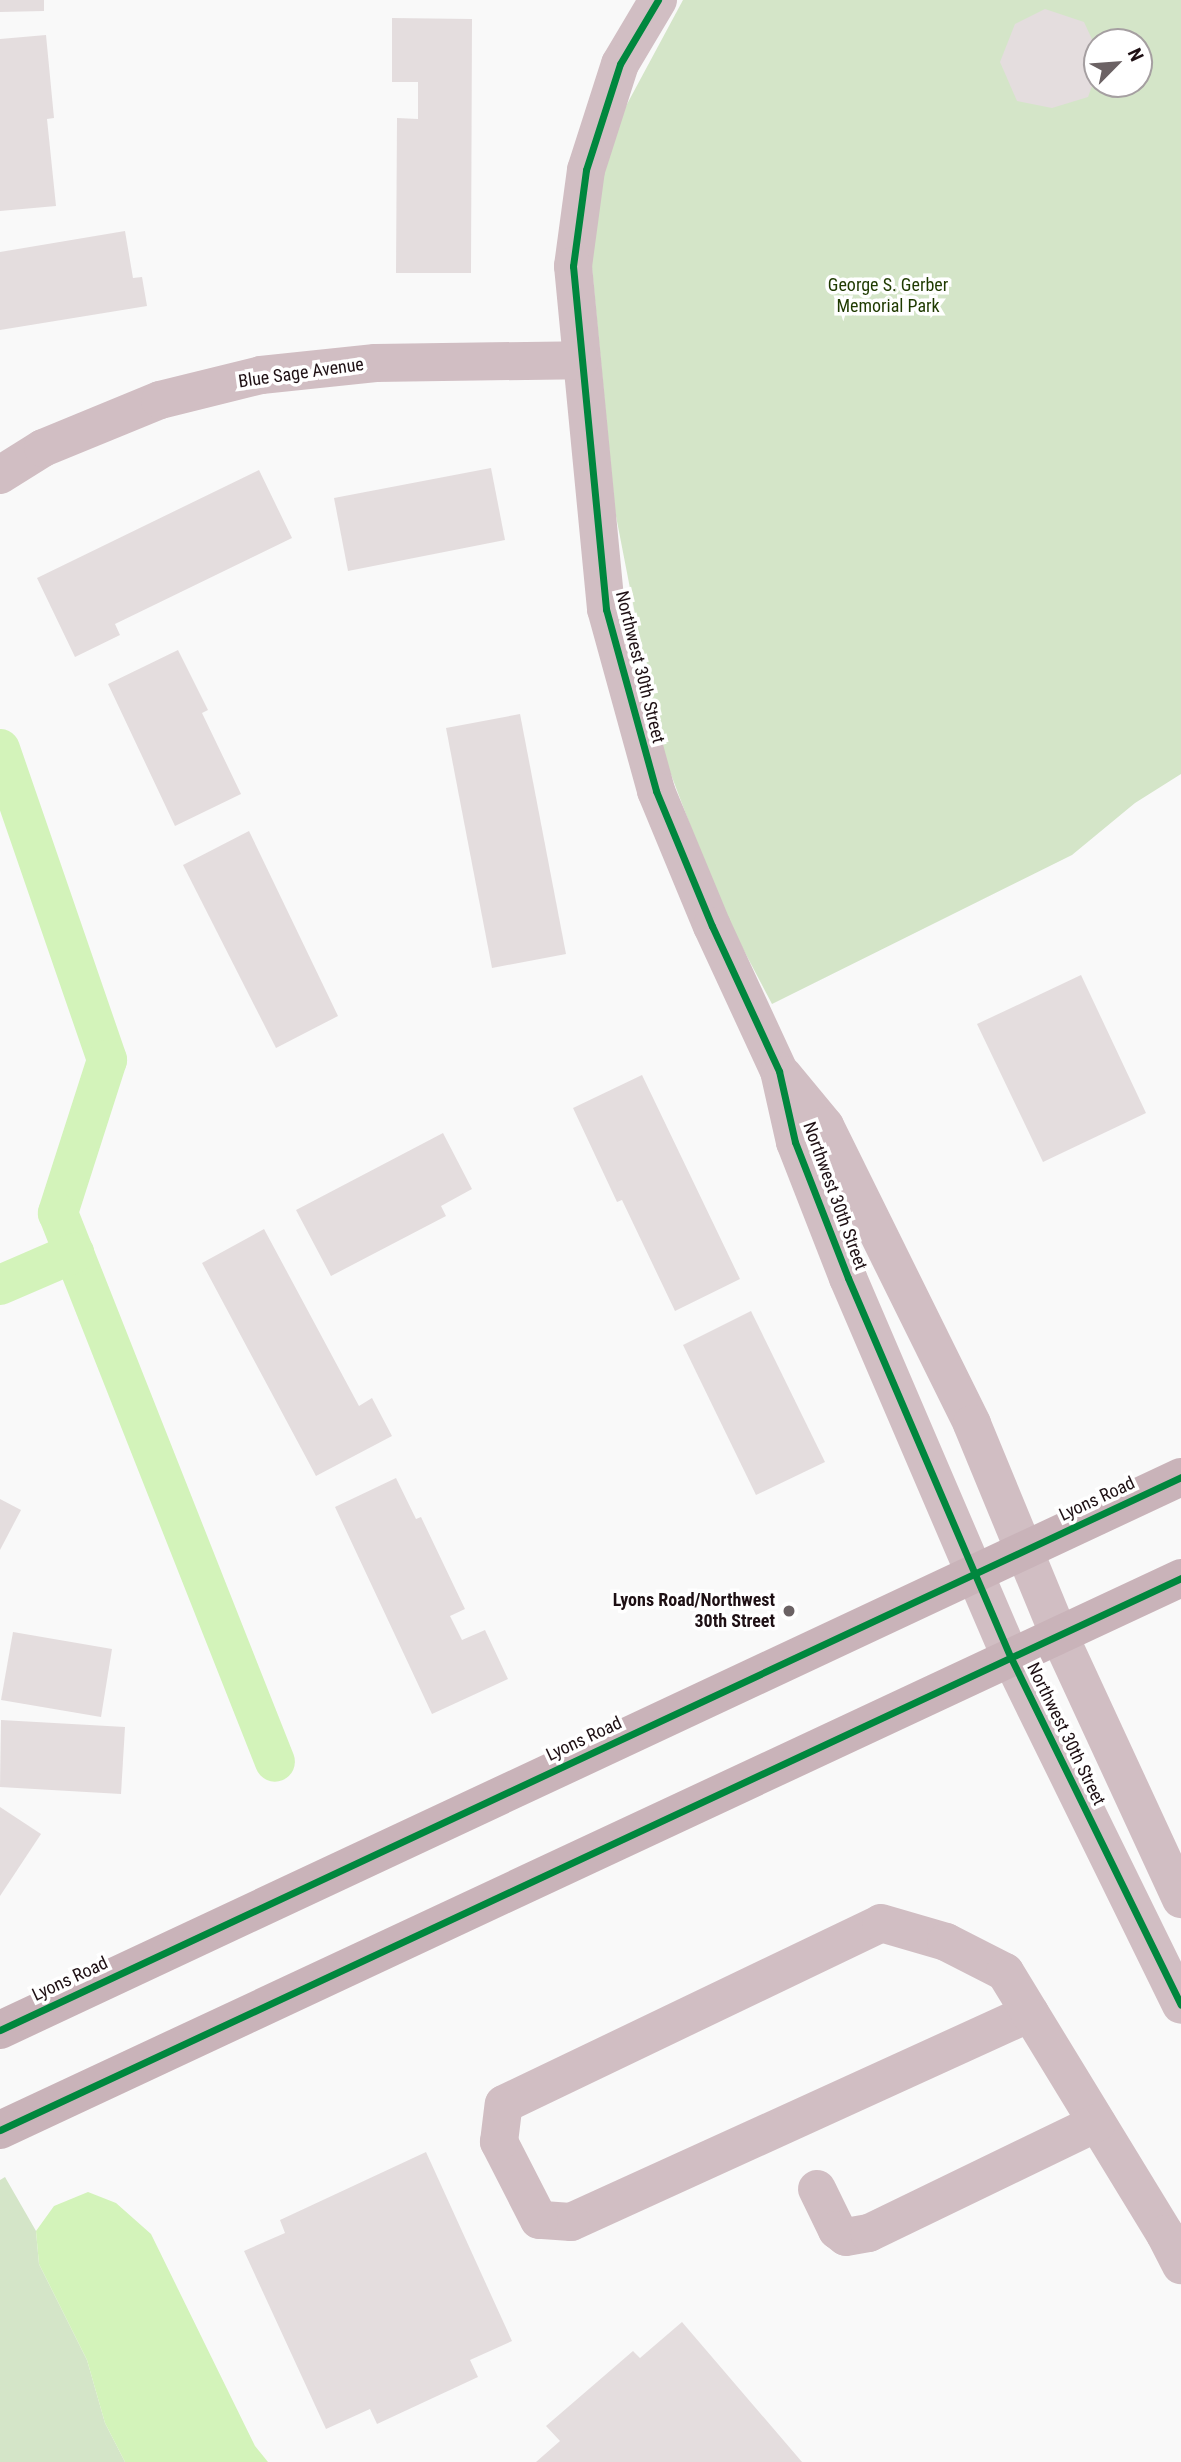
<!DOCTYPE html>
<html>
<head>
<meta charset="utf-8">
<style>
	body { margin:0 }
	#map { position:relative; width:1181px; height:2462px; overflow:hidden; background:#f9f9f9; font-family:"Roboto Condensed",sans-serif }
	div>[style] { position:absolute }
	.green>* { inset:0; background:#d4e5c8 }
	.water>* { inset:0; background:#d3f3ba }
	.canal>* { height:40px; margin:-20px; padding:0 20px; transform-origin:20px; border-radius:20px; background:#d3f3ba }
	.building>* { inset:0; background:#e4ddde }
	.minor>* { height:38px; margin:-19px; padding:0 19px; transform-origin:19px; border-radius:19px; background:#d1bec3 }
	.major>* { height:38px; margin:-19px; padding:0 19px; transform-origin:19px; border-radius:19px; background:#c9b3b9 }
	.cycleway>* { height:7px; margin:-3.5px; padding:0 3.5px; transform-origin:3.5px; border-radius:3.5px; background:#00873e }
	.dots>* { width:19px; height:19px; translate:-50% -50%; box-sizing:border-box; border:4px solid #fff; border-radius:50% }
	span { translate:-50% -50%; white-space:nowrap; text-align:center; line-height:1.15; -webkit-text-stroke:7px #fff; paint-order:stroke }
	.park-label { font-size:18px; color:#1f3a00 }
	.street-label { font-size:18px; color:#1e1014 }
	.poi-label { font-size:18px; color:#1e1014; font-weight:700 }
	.right { translate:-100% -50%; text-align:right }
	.north { position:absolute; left:1083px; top:28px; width:70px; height:70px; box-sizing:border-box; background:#fff; border:2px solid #a59fa1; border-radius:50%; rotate:65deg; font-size:19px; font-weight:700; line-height:28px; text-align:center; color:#1e1014 }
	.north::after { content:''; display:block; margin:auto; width:24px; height:32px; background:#6b6264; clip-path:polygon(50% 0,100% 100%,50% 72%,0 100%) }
</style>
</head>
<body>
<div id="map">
	<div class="green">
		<i style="clip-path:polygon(evenodd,683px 0,1181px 0,1181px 774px,1135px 803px,1072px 855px,772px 1004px,721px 907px,661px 748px,615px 511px,584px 184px,683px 0,1097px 42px,1139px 42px,1139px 84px,1097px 84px,1097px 42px)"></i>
		<i style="clip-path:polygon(5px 2177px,36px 2231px,39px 2264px,87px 2360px,105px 2423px,125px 2462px,0 2462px,0 2180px)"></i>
	</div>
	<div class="water">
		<i style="clip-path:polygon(88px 2192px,116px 2203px,151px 2234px,255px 2446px,268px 2462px,125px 2462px,105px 2423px,87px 2360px,39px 2264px,36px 2231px,54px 2206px)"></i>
	</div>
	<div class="canal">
		<i style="left:0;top:749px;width:329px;rotate:71deg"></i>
		<i style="left:107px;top:1060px;width:161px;rotate:107.8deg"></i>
		<i style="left:58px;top:1213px;width:590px;rotate:68.43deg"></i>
		<i style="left:0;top:1285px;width:81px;rotate:-23.4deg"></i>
	</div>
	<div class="building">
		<i style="clip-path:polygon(0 0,44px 0,44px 11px,0 12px)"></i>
		<i style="clip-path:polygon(1045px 9px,1084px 22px,1097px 50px,1097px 72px,1088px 97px,1052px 108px,1017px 101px,1000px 62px,1015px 24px)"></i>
		<i style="clip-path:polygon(392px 18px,472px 19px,471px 273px,396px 273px,397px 118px,418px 119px,418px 82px,392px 82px)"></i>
		<i style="clip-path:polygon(46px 35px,54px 118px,47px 119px,56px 206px,0 211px,0 39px)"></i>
		<i style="clip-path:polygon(125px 231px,133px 278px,142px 277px,147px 306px,0 330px,0 252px)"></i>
		<i style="clip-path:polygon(491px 468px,505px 540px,348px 571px,334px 498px)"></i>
		<i style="clip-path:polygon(259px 470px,292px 538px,115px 624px,120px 635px,75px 657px,37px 578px)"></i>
		<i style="clip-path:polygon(178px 650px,208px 710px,202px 713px,241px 794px,175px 826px,108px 684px)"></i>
		<i style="clip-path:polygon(520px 714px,566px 954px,492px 968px,446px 728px)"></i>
		<i style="clip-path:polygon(249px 831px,338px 1016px,276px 1048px,183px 865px)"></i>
		<i style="clip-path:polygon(1081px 975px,1146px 1113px,1043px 1162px,977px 1024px)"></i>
		<i style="clip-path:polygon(642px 1075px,740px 1279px,675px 1311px,622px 1200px,617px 1202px,573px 1108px)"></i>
		<i style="clip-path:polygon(443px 1133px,472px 1189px,441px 1206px,446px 1216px,331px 1276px,296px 1210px)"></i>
		<i style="clip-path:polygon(264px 1229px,359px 1406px,372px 1398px,392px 1436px,316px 1476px,202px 1263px)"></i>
		<i style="clip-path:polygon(751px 1311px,825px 1462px,756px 1495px,683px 1345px)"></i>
		<i style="clip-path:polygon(396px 1478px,416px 1519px,421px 1517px,465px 1609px,450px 1616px,462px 1640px,485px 1630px,508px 1679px,432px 1714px,335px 1507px)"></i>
		<i style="clip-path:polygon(0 1499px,21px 1510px,0 1550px)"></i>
		<i style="clip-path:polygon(13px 1632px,112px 1649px,101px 1717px,1px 1700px)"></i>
		<i style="clip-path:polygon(1px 1720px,125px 1727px,121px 1794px,0 1787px)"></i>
		<i style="clip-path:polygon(0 1807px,41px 1834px,0 1896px)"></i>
		<i style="clip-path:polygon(426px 2152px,512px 2341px,470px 2360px,478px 2377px,377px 2424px,370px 2409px,326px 2429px,244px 2251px,285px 2233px,280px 2220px)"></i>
		<i style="clip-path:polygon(682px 2322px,802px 2462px,536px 2462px,560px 2441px,546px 2426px,633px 2351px,640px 2358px)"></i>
	</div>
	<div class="minor">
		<i style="left:658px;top:0;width:74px;rotate:120.7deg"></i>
		<i style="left:620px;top:64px;width:111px;rotate:107.8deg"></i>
		<i style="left:586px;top:170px;width:97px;rotate:97.7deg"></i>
		<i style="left:573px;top:266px;width:345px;rotate:84.5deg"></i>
		<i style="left:606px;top:609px;width:189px;rotate:74.6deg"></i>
		<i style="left:656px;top:791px;width:146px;rotate:67.5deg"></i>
		<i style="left:712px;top:926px;width:160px;rotate:65.2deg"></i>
		<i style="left:779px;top:1071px;width:73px;rotate:77.3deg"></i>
		<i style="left:795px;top:1142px;width:146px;rotate:68.7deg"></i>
		<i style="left:848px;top:1278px;width:413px;rotate:66.8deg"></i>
		<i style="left:1011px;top:1658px;width:386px;rotate:63.9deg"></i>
		<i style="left:0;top:475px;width:51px;rotate:-32.1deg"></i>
		<i style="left:43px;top:448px;width:126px;rotate:-22.3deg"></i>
		<i style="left:160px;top:400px;width:104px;rotate:-13.9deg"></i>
		<i style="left:261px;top:375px;width:115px;rotate:-6deg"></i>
		<i style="left:375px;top:363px;width:205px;rotate:-0.8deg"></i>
		<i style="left:783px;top:1075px;width:66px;rotate:50.5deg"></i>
		<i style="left:825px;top:1126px;width:332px;rotate:63.7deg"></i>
		<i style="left:972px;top:1424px;width:228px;rotate:67.6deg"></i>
		<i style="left:1059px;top:1635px;width:291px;rotate:65.2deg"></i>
		<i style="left:1030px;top:2013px;width:504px;rotate:155.52deg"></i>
		<i style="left:571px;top:2222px;width:32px;rotate:-176deg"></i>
		<i style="left:539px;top:2220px;width:88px;rotate:-117.1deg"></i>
		<i style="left:499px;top:2142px;width:38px;rotate:-83deg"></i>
		<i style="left:504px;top:2104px;width:418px;rotate:-25.6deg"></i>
		<i style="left:881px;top:1923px;width:68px;rotate:16.3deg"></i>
		<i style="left:946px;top:1942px;width:66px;rotate:27deg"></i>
		<i style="left:1005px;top:1972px;width:307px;rotate:58.6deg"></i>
		<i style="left:1165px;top:2234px;width:35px;rotate:63deg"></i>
		<i style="left:817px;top:2189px;width:46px;rotate:64deg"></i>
		<i style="left:837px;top:2230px;width:11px;rotate:38deg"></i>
		<i style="left:846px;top:2237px;width:23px;rotate:-10deg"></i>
		<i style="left:869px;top:2233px;width:253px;rotate:-25.8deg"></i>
	</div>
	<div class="major">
		<i style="left:0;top:2030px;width:1304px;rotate:-25.09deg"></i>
		<i style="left:0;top:2130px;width:1304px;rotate:-25.05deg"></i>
	</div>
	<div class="cycleway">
		<i style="left:658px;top:0;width:74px;rotate:120.7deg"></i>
		<i style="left:620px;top:64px;width:111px;rotate:107.8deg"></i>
		<i style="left:586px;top:170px;width:97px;rotate:97.7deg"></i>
		<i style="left:573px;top:266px;width:345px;rotate:84.5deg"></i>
		<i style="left:606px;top:609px;width:189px;rotate:74.6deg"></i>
		<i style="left:656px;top:791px;width:146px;rotate:67.5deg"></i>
		<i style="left:712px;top:926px;width:160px;rotate:65.2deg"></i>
		<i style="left:779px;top:1071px;width:73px;rotate:77.3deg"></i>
		<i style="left:795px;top:1142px;width:146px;rotate:68.7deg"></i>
		<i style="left:848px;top:1278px;width:413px;rotate:66.8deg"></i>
		<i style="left:1011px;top:1658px;width:386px;rotate:63.9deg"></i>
		<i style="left:0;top:2030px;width:1304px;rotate:-25.09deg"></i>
		<i style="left:0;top:2130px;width:1304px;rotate:-25.05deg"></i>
	</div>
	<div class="dots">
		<i style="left:789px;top:1611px;background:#6b6264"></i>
	</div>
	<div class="park-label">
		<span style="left:888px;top:296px">George S. Gerber<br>Memorial Park</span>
	</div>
	<div class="street-label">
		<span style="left:301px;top:373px;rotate:-8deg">Blue Sage Avenue</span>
		<span style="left:640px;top:667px;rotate:76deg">Northwest 30th Street</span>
		<span style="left:835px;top:1196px;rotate:70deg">Northwest 30th Street</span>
		<span style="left:1097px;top:1499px;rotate:-25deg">Lyons Road</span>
		<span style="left:1066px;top:1734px;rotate:64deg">Northwest 30th Street</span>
		<span style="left:584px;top:1739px;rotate:-25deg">Lyons Road</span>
		<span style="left:70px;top:1979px;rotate:-25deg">Lyons Road</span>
	</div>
	<div class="poi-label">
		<span class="right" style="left:775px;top:1611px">Lyons Road/Northwest<br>30th Street</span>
	</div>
	<div class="north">N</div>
</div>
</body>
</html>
